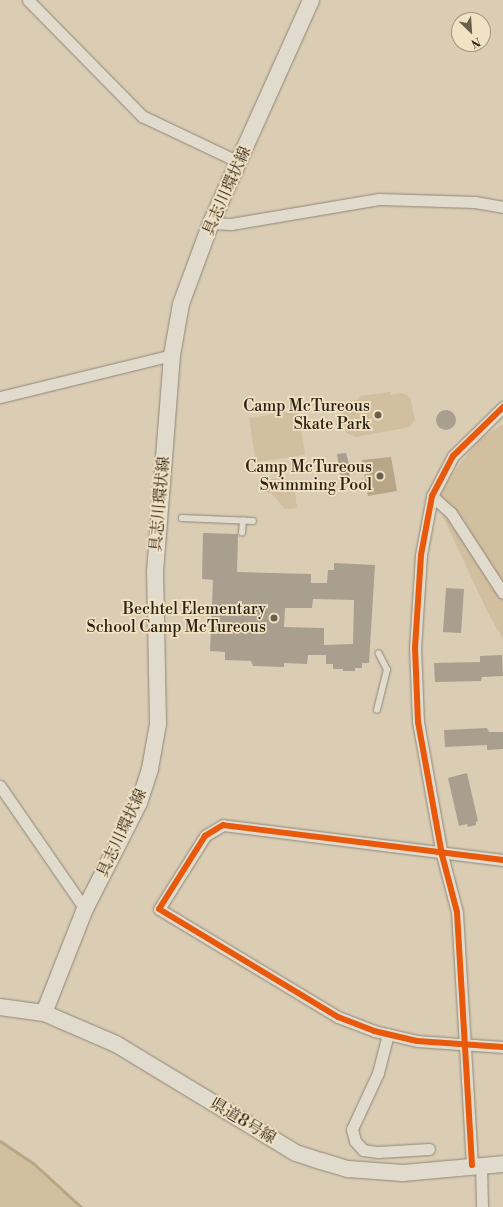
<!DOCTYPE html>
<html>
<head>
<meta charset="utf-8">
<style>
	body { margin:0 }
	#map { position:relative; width:503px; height:1207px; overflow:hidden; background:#dacdb4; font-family:"Libre Bodoni","Noto Serif JP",serif }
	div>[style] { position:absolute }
	.green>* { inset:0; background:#d1bf9f }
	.water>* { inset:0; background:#b8a687 }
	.stream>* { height:3px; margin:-1.5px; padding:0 1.5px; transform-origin:1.5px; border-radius:1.5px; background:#b8a687 }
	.building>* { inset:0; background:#a89f8e }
	.round { border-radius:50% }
	.roads { filter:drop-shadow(0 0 1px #8f8677) drop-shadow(0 0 1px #8f8677) }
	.service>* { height:5.5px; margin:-2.75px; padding:0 2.75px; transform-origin:2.75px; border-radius:2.75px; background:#e1dbce }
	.minor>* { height:11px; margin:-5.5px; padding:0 5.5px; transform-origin:5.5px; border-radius:5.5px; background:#e1dbce }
	.secondary>* { height:16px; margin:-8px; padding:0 8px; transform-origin:8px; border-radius:8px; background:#e1dbce }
	.cycleway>* { height:6px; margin:-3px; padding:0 3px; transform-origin:3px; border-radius:3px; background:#e8590c }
	.dots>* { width:11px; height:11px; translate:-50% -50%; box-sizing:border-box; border:2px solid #f1e2c4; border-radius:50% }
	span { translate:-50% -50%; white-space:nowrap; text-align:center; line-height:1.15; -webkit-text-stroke:3.5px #f1e2c4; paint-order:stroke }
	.street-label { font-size:16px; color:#2d2216 }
	.poi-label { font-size:16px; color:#2d2216 }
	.right { translate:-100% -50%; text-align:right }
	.north { position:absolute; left:451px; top:12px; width:40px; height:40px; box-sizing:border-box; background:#f1e2c4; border:1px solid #a3957e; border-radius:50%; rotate:155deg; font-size:11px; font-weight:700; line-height:16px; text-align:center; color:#2d2216 }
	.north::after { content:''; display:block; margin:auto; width:14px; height:18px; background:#6a5e4d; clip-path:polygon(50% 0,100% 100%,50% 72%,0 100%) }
</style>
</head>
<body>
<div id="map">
	<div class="green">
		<i style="clip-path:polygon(390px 392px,390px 395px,402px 393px,410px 397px,415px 419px,410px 427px,356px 437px,346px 433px,341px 412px,346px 402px,359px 399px,359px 396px)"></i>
		<i style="clip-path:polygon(298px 410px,305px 455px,256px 462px,249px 418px)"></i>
		<i style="clip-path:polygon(503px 424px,503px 639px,488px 613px,443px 517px,440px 494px,455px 470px,480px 439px)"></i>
		<i style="clip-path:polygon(283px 477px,294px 485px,297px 508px,285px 509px,271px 493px,265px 492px,263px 481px)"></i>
		<i style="clip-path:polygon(0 1142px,33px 1163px,81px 1207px,0 1207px)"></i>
	</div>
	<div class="water">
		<i style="clip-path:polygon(391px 457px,397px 491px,368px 496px,362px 460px)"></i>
	</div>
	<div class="stream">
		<i style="left:0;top:1141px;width:40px;rotate:34deg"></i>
		<i style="left:33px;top:1163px;width:65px;rotate:42.5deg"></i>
	</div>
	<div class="building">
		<i class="round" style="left:436px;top:410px;width:20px;height:20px"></i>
		<i style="clip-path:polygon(346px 453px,351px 471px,349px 472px,350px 477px,341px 479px,337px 454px)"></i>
		<i style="clip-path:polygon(evenodd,203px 533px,238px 534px,237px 572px,311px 574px,311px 583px,327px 583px,328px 570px,334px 570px,334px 563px,375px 565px,369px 663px,362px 663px,362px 668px,355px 668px,355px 671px,343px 671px,343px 669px,333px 669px,333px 664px,326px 664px,326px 655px,308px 655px,307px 664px,284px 663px,284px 667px,253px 666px,251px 661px,225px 660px,225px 652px,210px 651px,213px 580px,202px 579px,203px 533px,313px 599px,354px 600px,353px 644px,324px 645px,324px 628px,284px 627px,285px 608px,312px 608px,313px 599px)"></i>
		<i style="clip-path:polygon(446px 588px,464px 589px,461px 633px,443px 632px)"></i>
		<i style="clip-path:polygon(502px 655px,503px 676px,482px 677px,481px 681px,435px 682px,434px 663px,480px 662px,480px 656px)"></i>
		<i style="clip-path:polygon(487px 728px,489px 732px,503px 732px,503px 749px,487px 750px,487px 745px,445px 747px,444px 730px)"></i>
		<i style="clip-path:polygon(467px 773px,478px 821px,476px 822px,476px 825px,468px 827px,467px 824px,459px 826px,448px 778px)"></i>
	</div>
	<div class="roads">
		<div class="service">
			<i style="left:182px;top:518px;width:71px;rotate:2.4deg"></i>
			<i style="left:242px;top:533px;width:12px;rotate:-85deg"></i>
			<i style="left:377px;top:710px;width:41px;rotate:-76deg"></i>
			<i style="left:387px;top:670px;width:18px;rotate:-117deg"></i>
		</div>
		<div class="minor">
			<i style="left:28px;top:0;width:163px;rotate:45.5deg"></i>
			<i style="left:142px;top:116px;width:107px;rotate:25.4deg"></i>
			<i style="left:211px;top:223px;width:20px;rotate:3deg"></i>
			<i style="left:231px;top:224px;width:150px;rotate:-9.6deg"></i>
			<i style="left:379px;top:199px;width:96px;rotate:1.8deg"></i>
			<i style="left:475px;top:202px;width:28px;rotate:10deg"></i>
			<i style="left:0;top:397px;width:177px;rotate:-13.7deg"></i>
			<i style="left:432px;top:496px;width:25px;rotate:42deg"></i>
			<i style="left:451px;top:513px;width:95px;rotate:57deg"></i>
			<i style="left:0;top:786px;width:150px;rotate:55.4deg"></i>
			<i style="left:503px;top:860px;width:282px;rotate:-172.9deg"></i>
			<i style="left:223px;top:825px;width:21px;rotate:149deg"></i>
			<i style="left:205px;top:836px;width:86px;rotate:122.2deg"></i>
			<i style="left:159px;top:909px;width:209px;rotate:31.1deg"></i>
			<i style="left:338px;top:1017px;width:39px;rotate:21deg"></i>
			<i style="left:374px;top:1031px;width:44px;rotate:13.1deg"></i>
			<i style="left:417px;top:1041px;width:86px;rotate:4deg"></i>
			<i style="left:388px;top:1034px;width:40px;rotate:104.4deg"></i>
			<i style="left:378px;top:1073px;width:62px;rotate:114.9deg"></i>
			<i style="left:352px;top:1129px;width:12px;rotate:76deg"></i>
			<i style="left:355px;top:1141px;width:12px;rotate:48deg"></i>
			<i style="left:363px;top:1150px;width:15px;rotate:8deg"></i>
			<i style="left:378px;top:1152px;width:51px;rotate:-3.4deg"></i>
			<i style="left:472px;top:1165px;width:253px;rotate:-93.4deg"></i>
			<i style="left:457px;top:912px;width:59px;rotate:-104.7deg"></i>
			<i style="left:442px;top:855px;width:135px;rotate:-100.2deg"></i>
			<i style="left:418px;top:722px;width:74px;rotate:-92.3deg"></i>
			<i style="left:415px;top:648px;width:93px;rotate:-86.3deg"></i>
			<i style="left:421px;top:555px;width:60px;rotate:-79.4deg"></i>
			<i style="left:432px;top:496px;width:45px;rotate:-62.3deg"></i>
			<i style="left:453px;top:456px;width:70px;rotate:-44.4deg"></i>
			<i style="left:481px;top:1165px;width:42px;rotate:88.6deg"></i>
		</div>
		<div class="secondary">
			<i style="left:0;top:1007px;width:44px;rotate:7.8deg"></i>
			<i style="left:44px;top:1013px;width:78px;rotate:23.3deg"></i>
			<i style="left:116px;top:1044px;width:210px;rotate:31.2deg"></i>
			<i style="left:296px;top:1153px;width:26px;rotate:18deg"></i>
			<i style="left:321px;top:1161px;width:28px;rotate:17deg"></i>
			<i style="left:348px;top:1169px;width:55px;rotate:4.2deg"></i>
			<i style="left:403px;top:1173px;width:100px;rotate:-5.1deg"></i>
			<i style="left:44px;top:1013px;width:112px;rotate:-68.5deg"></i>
			<i style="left:85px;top:909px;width:119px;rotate:-63deg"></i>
			<i style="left:139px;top:803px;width:36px;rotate:-72deg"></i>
			<i style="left:150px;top:769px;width:46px;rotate:-79.9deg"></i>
			<i style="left:158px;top:724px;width:152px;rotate:-91.1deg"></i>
			<i style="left:155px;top:572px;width:218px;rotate:-85.5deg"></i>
			<i style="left:172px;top:355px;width:52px;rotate:-80deg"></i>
			<i style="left:181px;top:304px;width:86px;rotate:-69.7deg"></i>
			<i style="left:211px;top:223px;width:244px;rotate:-65.8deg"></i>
		</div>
	</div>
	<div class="cycleway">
		<i style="left:503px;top:860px;width:282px;rotate:-172.9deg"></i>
		<i style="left:223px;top:825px;width:21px;rotate:149deg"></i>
		<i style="left:205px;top:836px;width:86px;rotate:122.2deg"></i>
		<i style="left:159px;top:909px;width:209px;rotate:31.1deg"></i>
		<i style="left:338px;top:1017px;width:39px;rotate:21deg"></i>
		<i style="left:374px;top:1031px;width:44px;rotate:13.1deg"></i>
		<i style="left:417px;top:1041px;width:86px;rotate:4deg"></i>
		<i style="left:472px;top:1165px;width:253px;rotate:-93.4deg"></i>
		<i style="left:457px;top:912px;width:59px;rotate:-104.7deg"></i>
		<i style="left:442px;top:855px;width:135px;rotate:-100.2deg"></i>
		<i style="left:418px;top:722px;width:74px;rotate:-92.3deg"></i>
		<i style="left:415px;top:648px;width:93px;rotate:-86.3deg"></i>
		<i style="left:421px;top:555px;width:60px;rotate:-79.4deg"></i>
		<i style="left:432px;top:496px;width:45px;rotate:-62.3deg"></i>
		<i style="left:453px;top:456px;width:70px;rotate:-44.4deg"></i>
	</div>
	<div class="dots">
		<i style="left:378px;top:415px;background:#6a5e4d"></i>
		<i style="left:380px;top:476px;background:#6a5e4d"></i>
		<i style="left:274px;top:618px;background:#6a5e4d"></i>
	</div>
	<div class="street-label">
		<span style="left:227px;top:191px;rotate:-66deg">具志川環状線</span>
		<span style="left:160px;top:504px;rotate:-85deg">具志川環状線</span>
		<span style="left:122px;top:833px;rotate:-65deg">具志川環状線</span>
		<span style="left:243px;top:1121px;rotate:31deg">県道8号線</span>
	</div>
	<div class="poi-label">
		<span class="right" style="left:370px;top:415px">Camp McTureous<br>Skate Park</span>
		<span class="right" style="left:372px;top:476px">Camp McTureous<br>Swimming Pool</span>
		<span class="right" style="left:266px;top:618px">Bechtel Elementary<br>School Camp McTureous</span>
	</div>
	<div class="north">N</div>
</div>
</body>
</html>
